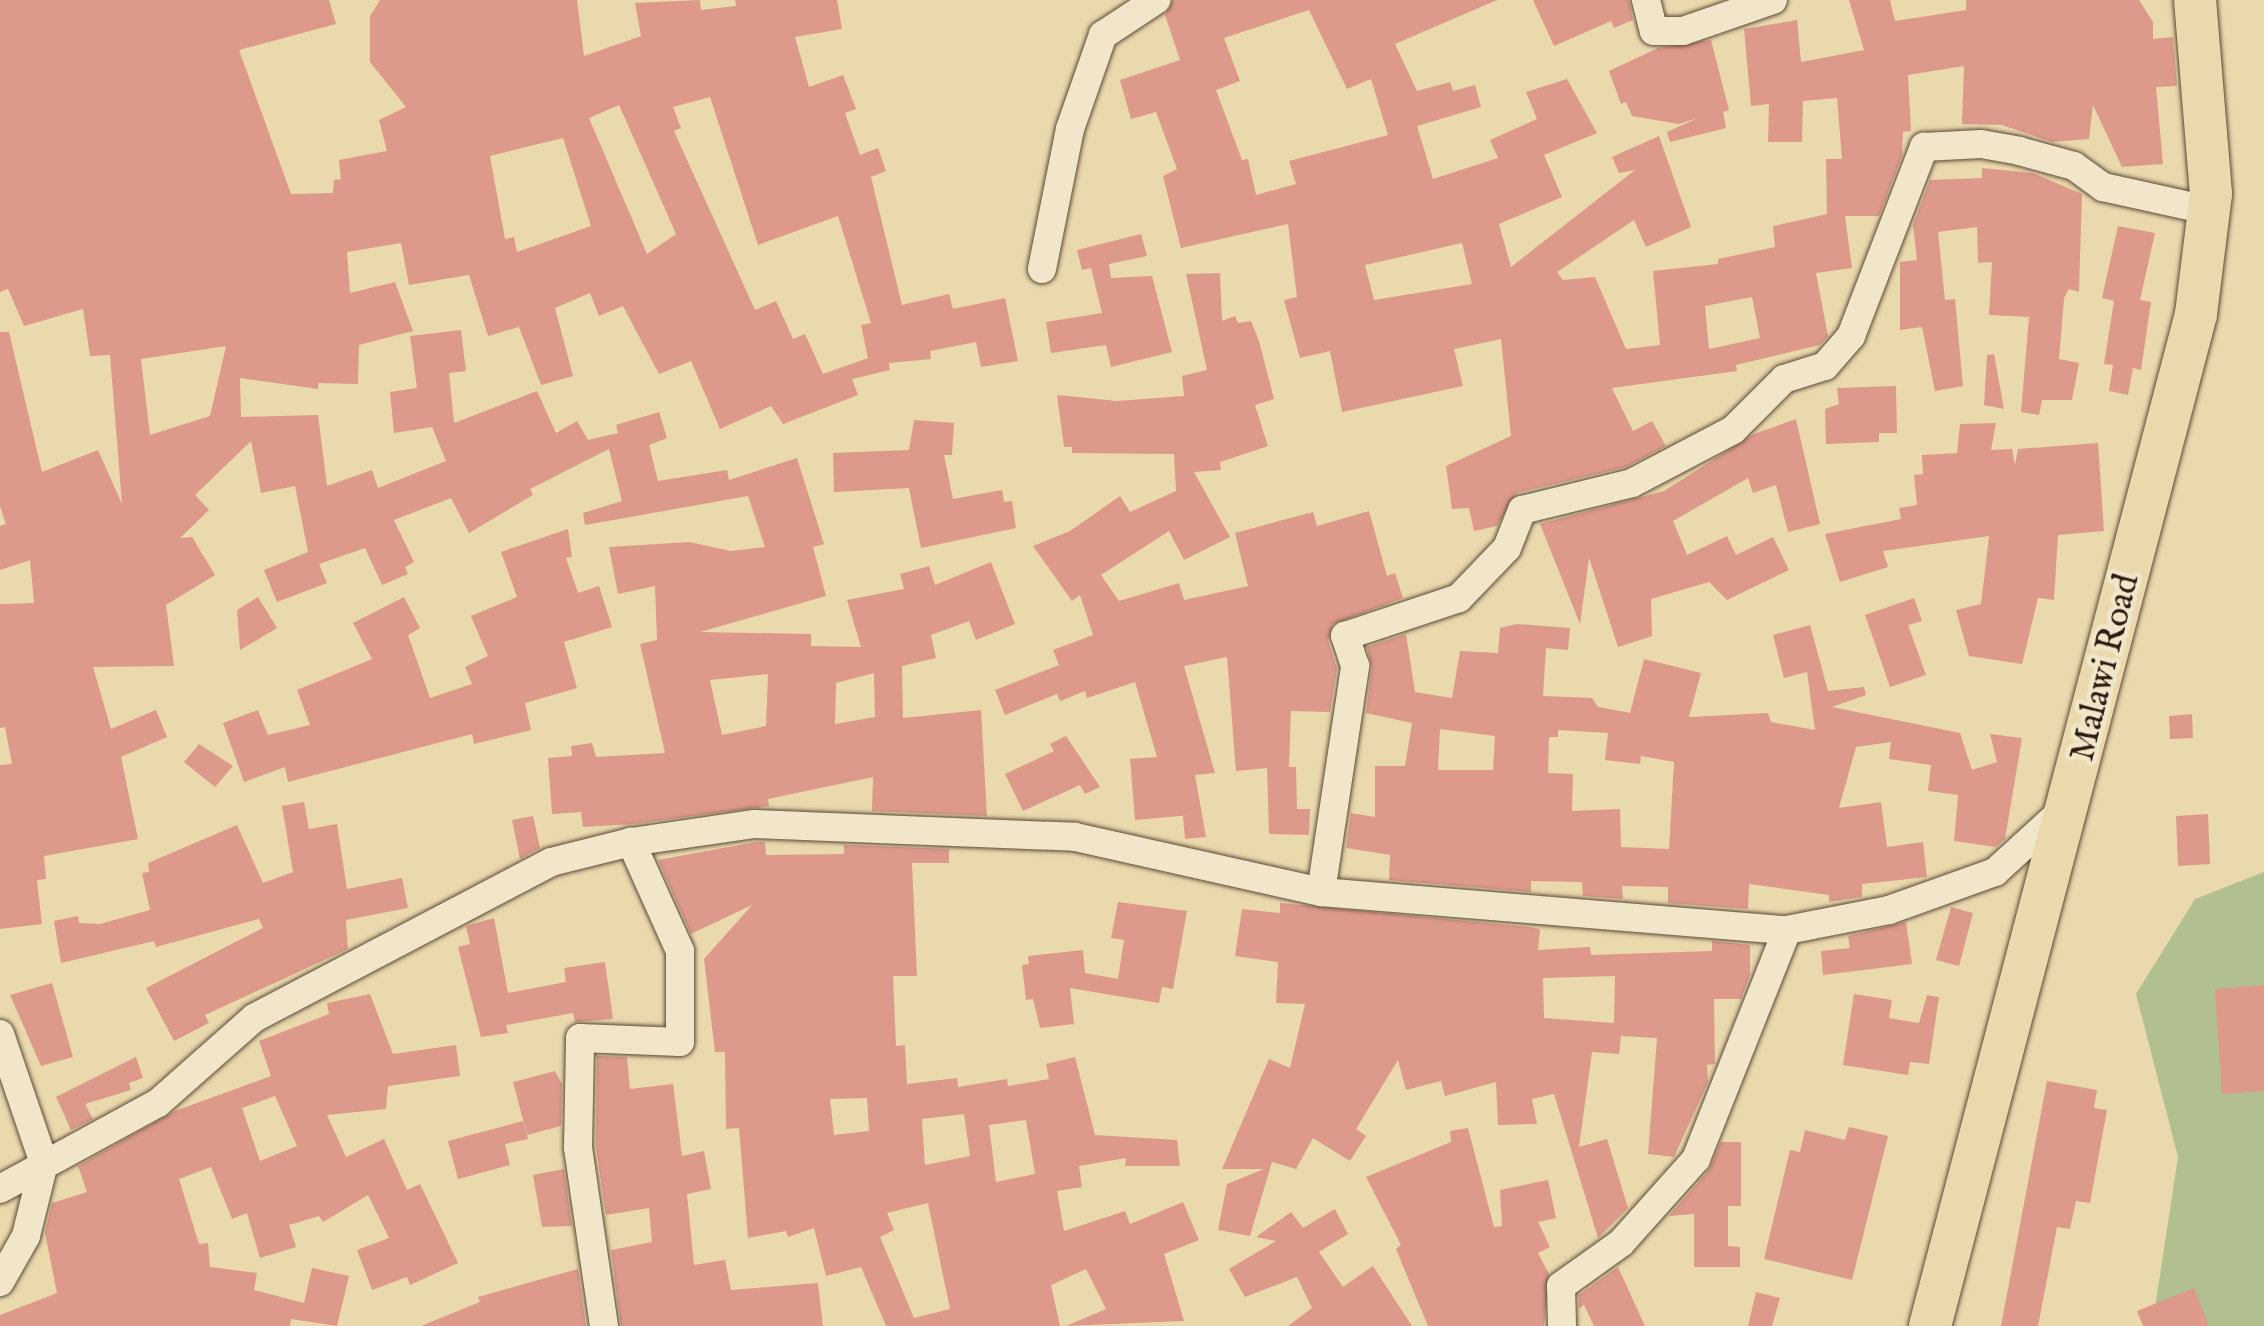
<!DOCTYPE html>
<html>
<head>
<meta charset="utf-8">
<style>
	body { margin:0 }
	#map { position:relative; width:2264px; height:1326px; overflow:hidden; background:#ead9ad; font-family:"IM FELL English",serif }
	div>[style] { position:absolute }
	.green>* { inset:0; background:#b1c08e }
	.building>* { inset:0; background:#dd9a8a }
	.roads { filter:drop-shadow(0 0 2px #5c4a38) drop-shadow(0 0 2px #5c4a38) }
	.street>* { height:28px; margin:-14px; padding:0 14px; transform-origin:14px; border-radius:14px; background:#f1e6ca }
	.primary>* { height:42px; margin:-21px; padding:0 21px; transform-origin:21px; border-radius:21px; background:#ead9ad }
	span { translate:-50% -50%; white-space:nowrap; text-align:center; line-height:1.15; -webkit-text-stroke:9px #f1e6ca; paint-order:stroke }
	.street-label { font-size:35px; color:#2c1b11 }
</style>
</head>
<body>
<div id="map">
	<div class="green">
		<i style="clip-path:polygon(2264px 872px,2264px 1326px,2159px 1326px,2154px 1314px,2178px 1157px,2136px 994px,2195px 899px)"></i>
	</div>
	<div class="building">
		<i style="clip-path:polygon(evenodd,0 0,329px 0,336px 24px,239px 50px,291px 194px,333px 193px,334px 180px,341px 179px,339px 160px,387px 151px,379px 120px,406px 107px,370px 62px,370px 16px,380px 0,577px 0,584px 56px,641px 36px,635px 3px,700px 0,701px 10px,736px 6px,735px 0,837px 0,842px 29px,795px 37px,809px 87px,843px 75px,856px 109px,845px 113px,860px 155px,878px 148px,886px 171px,871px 177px,902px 305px,949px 294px,953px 309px,1005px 298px,1018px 361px,981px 367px,976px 342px,930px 351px,931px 359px,889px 363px,890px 370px,852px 379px,858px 395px,783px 424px,771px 406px,720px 429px,691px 361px,659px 374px,623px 306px,599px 316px,590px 293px,555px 308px,573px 376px,541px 385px,519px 327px,488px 336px,469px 275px,409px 285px,401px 243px,347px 252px,350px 293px,395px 282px,413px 331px,359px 345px,358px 384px,318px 383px,318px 389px,240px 378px,241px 417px,318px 415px,327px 486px,372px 470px,378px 488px,446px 461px,432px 427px,394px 433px,390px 392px,417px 388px,410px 336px,461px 330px,466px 371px,449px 373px,454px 423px,537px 391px,556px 433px,577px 421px,588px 440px,618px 433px,616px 425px,659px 412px,667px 438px,649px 445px,658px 481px,727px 470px,729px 480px,797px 458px,824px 544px,813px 547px,826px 596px,700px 632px,811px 634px,811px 646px,861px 647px,847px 600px,904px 589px,900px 574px,929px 566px,935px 585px,991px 562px,1015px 624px,976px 640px,969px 621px,931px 635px,936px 658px,902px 666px,903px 718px,981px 710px,987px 816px,872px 811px,873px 777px,768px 799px,769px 806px,633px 824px,583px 827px,581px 812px,552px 814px,548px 758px,572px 756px,571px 746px,592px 743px,596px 757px,665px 753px,640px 644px,657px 640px,655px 586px,618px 594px,609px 547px,689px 542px,731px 551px,765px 547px,748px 496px,585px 525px,583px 513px,622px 501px,609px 449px,530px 489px,533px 495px,469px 533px,451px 498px,394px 520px,414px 562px,405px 567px,408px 574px,382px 585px,365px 548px,319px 564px,327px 583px,277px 602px,264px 570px,308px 552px,295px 486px,261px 493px,251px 441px,195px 495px,209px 510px,180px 538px,192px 537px,215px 575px,166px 605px,174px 666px,93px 667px,111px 729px,156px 710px,167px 737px,121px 757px,138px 839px,44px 856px,46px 879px,37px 880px,42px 924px,0 929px,0 765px,12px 764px,5px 727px,0 728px,0 604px,34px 603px,30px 560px,0 570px,0 526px,6px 524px,0 506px,0 332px,9px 332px,42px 472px,98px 450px,122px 504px,110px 355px,90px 356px,83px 309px,24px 326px,8px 289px,0 292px,0 0,710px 97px,758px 245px,838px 216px,871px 323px,861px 325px,868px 358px,823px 374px,805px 334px,793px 339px,776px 301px,755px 310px,674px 131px,681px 128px,673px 107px,710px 97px,0 0,619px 105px,676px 234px,647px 254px,589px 118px,619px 105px,0 0,563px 138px,591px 226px,517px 252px,514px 237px,505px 239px,490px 156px,563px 138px,0 0,226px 346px,210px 416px,150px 435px,141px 359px,226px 346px,0 0,874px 673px,875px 717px,835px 724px,836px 683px,874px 673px,0 0,768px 674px,766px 726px,722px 735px,710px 680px,768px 674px)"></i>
		<i style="clip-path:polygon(evenodd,1173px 0,1497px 0,1395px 44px,1417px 91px,1450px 82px,1453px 91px,1475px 85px,1481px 107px,1417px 126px,1433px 179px,1498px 158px,1490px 140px,1537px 119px,1526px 92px,1567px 79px,1597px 133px,1544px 155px,1562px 197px,1499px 224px,1511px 267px,1635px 170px,1619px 173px,1612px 157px,1659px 136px,1691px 227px,1646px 247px,1634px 220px,1557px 272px,1563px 280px,1595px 277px,1626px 349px,1660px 345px,1653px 271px,1718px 264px,1718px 259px,1775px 247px,1773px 226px,1827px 214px,1826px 159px,1842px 159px,1837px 98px,1803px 101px,1802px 142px,1768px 142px,1769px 104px,1751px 106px,1744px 29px,1797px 20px,1801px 62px,1864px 50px,1849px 0,1890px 0,1895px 21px,1966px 10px,1966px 0,2139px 0,2153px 22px,2153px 39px,2173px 37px,2177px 86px,2156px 87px,2163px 164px,2122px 167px,2093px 105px,2089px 139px,2052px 142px,2002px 125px,1962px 124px,1964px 66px,1908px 75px,1911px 131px,1903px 132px,1902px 156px,1879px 216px,1845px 216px,1852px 268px,1816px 273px,1828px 336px,1820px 345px,1736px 365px,1737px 371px,1612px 388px,1633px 431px,1652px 421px,1666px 446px,1626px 467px,1517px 493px,1497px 526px,1474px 531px,1469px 508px,1452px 509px,1446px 466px,1511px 436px,1501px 339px,1454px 349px,1463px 386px,1342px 412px,1330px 351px,1300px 358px,1284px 300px,1297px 297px,1288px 224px,1181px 248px,1163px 176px,1177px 169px,1156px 112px,1131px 119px,1120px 80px,1180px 60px,1165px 15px,1173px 0,1309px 10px,1347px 89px,1371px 79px,1388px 135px,1289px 161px,1296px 184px,1256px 195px,1248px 159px,1242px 160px,1216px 90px,1240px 81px,1224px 38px,1309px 10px,1173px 0,1462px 243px,1472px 284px,1374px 300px,1365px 265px,1462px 243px,1173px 0,1752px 297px,1760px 338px,1709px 349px,1705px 306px,1752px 297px)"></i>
		<i style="clip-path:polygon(1533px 0,1629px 0,1633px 20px,1614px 28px,1611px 21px,1554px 46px)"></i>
		<i style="clip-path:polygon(1711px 40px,1729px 110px,1723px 112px,1726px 128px,1670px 142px,1667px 132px,1698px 118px,1679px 124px,1632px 116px,1626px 102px,1621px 104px,1609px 71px,1658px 48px)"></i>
		<i style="clip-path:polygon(1982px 168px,2033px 173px,2082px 194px,2079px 292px,2069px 289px,2064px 298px,2059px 359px,2079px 363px,2072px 400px,2042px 400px,2039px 415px,2021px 412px,2029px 317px,1989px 315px,1992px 262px,1978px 263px,1977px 227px,1938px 232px,1945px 300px,1955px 299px,1963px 386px,1935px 391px,1922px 327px,1900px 330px,1900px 262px,1917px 260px,1913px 225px,1930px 180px,1982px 178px)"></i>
		<i style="clip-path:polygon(2118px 226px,2155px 233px,2140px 300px,2151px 302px,2141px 370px,2133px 368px,2128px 395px,2109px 391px,2113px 365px,2104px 364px,2114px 301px,2102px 298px)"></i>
		<i style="clip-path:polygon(1141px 234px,1147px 256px,1109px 264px,1111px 278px,1152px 276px,1172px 352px,1111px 367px,1106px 345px,1051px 353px,1046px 322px,1102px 313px,1091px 268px,1082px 270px,1077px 250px)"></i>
		<i style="clip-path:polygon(1220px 273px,1222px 321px,1235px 316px,1238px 323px,1251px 321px,1259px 341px,1274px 399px,1255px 405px,1268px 446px,1220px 462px,1221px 470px,1194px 472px,1230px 537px,1184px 560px,1169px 531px,1101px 575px,1119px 601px,1179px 583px,1184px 600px,1248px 586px,1235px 533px,1313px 512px,1317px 526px,1369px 511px,1387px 576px,1395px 573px,1403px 598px,1333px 624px,1328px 641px,1337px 668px,1330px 712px,1291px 711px,1289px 767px,1296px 767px,1297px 809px,1310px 809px,1309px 835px,1269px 834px,1267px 768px,1236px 771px,1227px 657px,1184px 666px,1215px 773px,1195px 775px,1206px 837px,1185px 839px,1183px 816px,1191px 815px,1135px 820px,1130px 759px,1157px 757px,1135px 682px,1087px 698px,1085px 691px,1060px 701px,1057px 694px,1005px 715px,995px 690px,1059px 665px,1053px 650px,1093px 635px,1080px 595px,1072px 601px,1033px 546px,1070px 531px,1120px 496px,1130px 512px,1176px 491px,1174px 454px,1072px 453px,1072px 447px,1064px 447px,1057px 395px,1117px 401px,1184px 396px,1182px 376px,1207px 370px,1186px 274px)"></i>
		<i style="clip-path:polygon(1994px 354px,2004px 409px,1984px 405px,1987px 355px)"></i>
		<i style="clip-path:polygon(1896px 386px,1897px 433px,1879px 433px,1879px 442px,1826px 444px,1825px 409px,1839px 404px,1837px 388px)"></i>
		<i style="clip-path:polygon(1796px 419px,1820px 524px,1788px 532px,1776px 485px,1753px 493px,1748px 478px,1673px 521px,1687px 555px,1727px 536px,1736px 555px,1773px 537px,1789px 570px,1727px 600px,1709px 582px,1651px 599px,1652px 636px,1618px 647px,1589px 558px,1580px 624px,1540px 524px,1664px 491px,1754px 434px)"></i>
		<i style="clip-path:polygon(914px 420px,954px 423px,952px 455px,944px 455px,953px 499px,1002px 490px,1004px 502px,1012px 501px,1016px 528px,921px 548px,909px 488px,834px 492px,833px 453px,909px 450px)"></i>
		<i style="clip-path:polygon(1996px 423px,1991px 450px,2012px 449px,2015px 465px,2018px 449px,2098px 443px,2104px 531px,2058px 535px,2054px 600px,2038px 598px,2022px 664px,1969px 656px,1956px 610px,1981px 604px,1989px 536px,1883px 551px,1888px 567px,1840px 582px,1825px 534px,1901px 519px,1899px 508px,1917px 505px,1914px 475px,1923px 474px,1922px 455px,1957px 453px,1960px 424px)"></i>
		<i style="clip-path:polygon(568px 529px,572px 557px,566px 558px,578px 593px,599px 586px,612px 627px,564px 642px,577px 688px,525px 703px,531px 730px,474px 744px,472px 734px,288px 782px,285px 767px,244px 782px,223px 723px,258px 710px,268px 735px,310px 725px,297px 690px,372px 659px,353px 623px,404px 597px,420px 628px,408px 635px,430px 698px,472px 684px,465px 667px,488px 656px,471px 616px,517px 597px,501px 552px)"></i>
		<i style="clip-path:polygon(258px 597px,277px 628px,240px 650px,237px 610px)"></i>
		<i style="clip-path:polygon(1914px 598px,1922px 621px,1908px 625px,1926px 675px,1890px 687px,1865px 615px)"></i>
		<i style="clip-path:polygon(evenodd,1517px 624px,1570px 628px,1568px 650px,1546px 648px,1543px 696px,1592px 698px,1598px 707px,1630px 713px,1644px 659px,1701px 673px,1689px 717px,1768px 713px,1771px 722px,1815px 730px,1807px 672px,1784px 678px,1773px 635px,1810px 625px,1828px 691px,1864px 687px,1866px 695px,1832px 707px,1960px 733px,1972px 770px,1997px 762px,1990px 734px,2022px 738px,2005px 839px,1996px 847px,1954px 841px,1958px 795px,1928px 791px,1931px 765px,1889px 759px,1891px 742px,1856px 747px,1839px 808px,1881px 802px,1887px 847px,1923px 842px,1927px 877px,1862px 884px,1862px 897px,1829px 902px,1829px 895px,1749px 884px,1748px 909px,1668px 903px,1668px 887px,1622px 886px,1623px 899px,1583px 896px,1582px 882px,1531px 881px,1531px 892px,1389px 880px,1390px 855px,1346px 848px,1351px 813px,1375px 817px,1375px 766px,1405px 766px,1412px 723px,1366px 713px,1372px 668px,1367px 647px,1406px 634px,1415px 692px,1452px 698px,1460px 651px,1498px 653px,1500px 628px,1517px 624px,1440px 729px,1495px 736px,1493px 770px,1438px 770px,1440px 729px,1517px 624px,1558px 730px,1608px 733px,1605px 760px,1640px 764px,1641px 756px,1674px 762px,1669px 849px,1621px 847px,1620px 809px,1572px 811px,1573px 774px,1548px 773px,1549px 737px,1558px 737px,1558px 730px)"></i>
		<i style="clip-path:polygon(2192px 714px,2193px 738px,2170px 739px,2169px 716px)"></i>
		<i style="clip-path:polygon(1066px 736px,1100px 787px,1085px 794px,1080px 785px,1023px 811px,1005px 774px,1054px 751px,1050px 744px)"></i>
		<i style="clip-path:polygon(199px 744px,233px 766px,215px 787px,184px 762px)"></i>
		<i style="clip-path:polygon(304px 802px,309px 829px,337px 824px,347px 889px,402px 878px,408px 908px,346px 920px,348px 949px,205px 1015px,209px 1023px,174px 1041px,146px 988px,263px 928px,259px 919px,156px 947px,154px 941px,61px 963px,54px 921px,78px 916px,79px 923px,100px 924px,150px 910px,142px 873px,149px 872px,148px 863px,237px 825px,263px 883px,293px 872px,282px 806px)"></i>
		<i style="clip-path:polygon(2208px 814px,2210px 864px,2178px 866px,2176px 816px)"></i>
		<i style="clip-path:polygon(533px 816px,540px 848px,520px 859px,512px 820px)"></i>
		<i style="clip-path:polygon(evenodd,756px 842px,765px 842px,766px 855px,844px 854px,844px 845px,949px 849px,949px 863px,912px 863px,917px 976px,893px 976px,896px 1046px,905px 1045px,907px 1084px,957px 1078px,958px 1087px,1007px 1079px,1008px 1086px,1049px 1079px,1046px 1064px,1075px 1057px,1095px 1135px,1177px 1140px,1180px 1166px,1125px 1166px,1126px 1158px,1079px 1166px,1082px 1187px,1057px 1191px,1064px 1231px,1125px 1211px,1130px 1224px,1183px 1202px,1199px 1240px,1164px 1254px,1184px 1321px,1066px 1326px,1106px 1309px,1086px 1269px,1051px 1285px,1060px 1326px,886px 1326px,861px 1267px,826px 1276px,814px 1228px,788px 1237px,786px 1231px,748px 1238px,739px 1128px,726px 1129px,725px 1052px,715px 1052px,704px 959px,752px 905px,691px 934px,658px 860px,756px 842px,867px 1098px,869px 1131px,834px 1135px,830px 1099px,867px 1098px,756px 842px,964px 1114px,970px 1156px,925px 1165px,922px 1119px,964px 1114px,756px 842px,1026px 1120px,1035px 1174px,996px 1182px,989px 1125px,1026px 1120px,756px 842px,928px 1203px,950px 1309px,914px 1318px,880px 1237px,894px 1230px,887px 1213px,928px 1203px)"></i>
		<i style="clip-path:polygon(1118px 902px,1187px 911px,1173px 989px,1162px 987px,1159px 1003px,1070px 988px,1074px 1024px,1040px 1028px,1033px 999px,1026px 1000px,1022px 965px,1029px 964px,1028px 956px,1083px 950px,1085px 973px,1118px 979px,1124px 940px,1111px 938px)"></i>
		<i style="clip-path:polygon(evenodd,1280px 903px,1529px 927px,1540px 929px,1538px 950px,1590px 947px,1591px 955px,1712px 951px,1712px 941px,1750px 945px,1750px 975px,1741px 999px,1714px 999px,1715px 1064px,1707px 1065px,1708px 1082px,1674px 1157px,1648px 1154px,1657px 1038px,1621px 1036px,1619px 1054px,1592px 1052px,1579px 1147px,1607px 1139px,1628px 1208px,1598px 1238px,1554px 1094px,1532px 1099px,1537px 1124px,1498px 1125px,1496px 1082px,1445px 1096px,1441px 1081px,1406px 1090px,1398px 1060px,1356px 1129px,1366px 1136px,1350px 1161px,1313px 1138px,1296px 1169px,1272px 1162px,1250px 1236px,1218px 1230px,1227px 1184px,1264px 1169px,1222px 1169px,1269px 1059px,1290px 1068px,1305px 1004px,1276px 1003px,1278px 962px,1235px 956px,1242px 909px,1280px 913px,1280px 903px,1615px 976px,1614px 1023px,1544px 1018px,1543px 978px,1615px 976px)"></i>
		<i style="clip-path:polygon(1951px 907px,1973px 913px,1959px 966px,1936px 960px)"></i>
		<i style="clip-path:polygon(494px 918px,508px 993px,566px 982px,564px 968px,605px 962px,613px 1019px,575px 1022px,573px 1013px,506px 1025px,508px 1033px,481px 1037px,458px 947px,470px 944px,466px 926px)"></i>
		<i style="clip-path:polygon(1906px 922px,1912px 964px,1823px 975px,1821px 951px,1850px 948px,1848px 936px)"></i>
		<i style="clip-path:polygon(52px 983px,73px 1057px,41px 1066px,10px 995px)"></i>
		<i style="clip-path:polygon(2264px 985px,2264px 1091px,2222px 1094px,2215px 989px)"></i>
		<i style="clip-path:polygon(evenodd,370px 994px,393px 1054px,456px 1045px,460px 1076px,388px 1086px,386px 1109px,327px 1115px,346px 1157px,384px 1139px,407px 1190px,420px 1184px,458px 1263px,410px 1285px,407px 1277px,372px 1290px,357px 1250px,389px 1238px,368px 1195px,323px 1222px,319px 1216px,289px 1225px,296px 1247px,260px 1258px,247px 1213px,232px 1219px,211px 1167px,179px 1179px,199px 1244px,208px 1243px,210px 1267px,257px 1273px,254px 1290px,304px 1303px,312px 1268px,349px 1276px,337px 1326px,291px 1319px,290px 1326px,0 1326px,0 1315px,57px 1293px,45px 1233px,52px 1203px,87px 1192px,78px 1166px,175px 1111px,271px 1076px,259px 1041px,329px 1014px,327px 1003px,370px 994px,275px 1096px,297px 1146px,260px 1161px,242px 1108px,275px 1096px)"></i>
		<i style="clip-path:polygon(1854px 994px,1892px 1000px,1889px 1018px,1919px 1023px,1927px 995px,1939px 997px,1929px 1064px,1910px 1062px,1908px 1075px,1843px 1065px)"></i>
		<i style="clip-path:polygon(597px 1056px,627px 1057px,630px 1089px,673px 1084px,682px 1156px,704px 1151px,711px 1189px,687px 1194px,694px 1265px,725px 1260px,731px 1290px,818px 1283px,823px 1326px,621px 1326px,611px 1250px,652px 1242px,649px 1208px,606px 1215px,596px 1146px)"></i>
		<i style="clip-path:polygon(136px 1057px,143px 1078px,129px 1083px,131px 1090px,85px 1104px,93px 1119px,71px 1130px,56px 1097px)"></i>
		<i style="clip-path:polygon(555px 1071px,562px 1084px,561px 1126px,527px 1135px,513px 1082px)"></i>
		<i style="clip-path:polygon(2047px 1081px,2097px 1090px,2094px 1108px,2107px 1110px,2090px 1203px,2076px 1201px,2070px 1229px,2057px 1227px,2038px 1326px,2001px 1326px)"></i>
		<i style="clip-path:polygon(523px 1121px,528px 1139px,505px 1144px,510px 1165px,458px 1179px,448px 1141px)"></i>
		<i style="clip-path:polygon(1849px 1127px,1888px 1136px,1852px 1280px,1764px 1259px,1790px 1150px,1800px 1152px,1805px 1130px,1845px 1140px)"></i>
		<i style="clip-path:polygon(1468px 1128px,1494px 1227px,1502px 1226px,1500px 1190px,1548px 1180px,1556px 1218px,1538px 1222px,1550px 1247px,1538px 1253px,1549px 1274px,1544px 1326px,1428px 1326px,1396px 1249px,1401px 1245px,1366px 1177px,1451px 1142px,1450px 1131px)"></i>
		<i style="clip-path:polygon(1721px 1142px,1741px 1142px,1741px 1206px,1728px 1206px,1728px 1246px,1740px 1247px,1740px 1267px,1694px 1267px,1694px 1214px,1669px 1216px,1709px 1170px)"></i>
		<i style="clip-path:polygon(564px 1169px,572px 1226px,542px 1227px,533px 1175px)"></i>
		<i style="clip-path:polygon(1335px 1209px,1348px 1234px,1319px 1252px,1343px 1287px,1373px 1266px,1412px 1326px,1288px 1326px,1312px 1308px,1297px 1277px,1245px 1297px,1229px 1269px,1276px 1241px,1256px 1237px,1291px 1212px,1303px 1228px)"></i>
		<i style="clip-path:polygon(1618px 1267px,1645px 1326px,1594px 1326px,1584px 1305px,1579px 1308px,1579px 1295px)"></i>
		<i style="clip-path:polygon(578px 1269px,586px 1326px,421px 1326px,480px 1302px,478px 1297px)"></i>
		<i style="clip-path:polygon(2194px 1288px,2209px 1326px,2143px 1326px,2137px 1311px)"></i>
		<i style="clip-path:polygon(1756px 1292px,1780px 1298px,1772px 1326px,1748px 1326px)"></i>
	</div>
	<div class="roads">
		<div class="street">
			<i style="left:1646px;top:0;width:32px;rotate:76deg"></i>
			<i style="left:1654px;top:31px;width:29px"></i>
			<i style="left:1683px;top:31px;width:95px;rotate:-19deg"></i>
			<i style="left:1042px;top:269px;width:143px;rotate:-78.7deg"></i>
			<i style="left:1070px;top:129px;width:100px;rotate:-70.7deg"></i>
			<i style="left:1103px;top:35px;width:64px;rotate:-33.4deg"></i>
			<i style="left:1321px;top:892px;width:229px;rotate:-81.4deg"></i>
			<i style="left:1355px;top:666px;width:32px;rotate:-108deg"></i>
			<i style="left:1345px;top:636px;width:120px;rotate:-18.4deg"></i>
			<i style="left:1459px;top:598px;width:69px;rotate:-46.2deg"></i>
			<i style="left:1507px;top:548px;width:41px;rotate:-68.5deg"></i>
			<i style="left:1522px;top:510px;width:113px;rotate:-13.8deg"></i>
			<i style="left:1632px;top:483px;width:114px;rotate:-27.7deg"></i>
			<i style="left:1733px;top:430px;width:72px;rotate:-45deg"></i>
			<i style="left:1784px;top:379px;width:43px;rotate:-17.6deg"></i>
			<i style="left:1825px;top:366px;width:40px;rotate:-49deg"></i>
			<i style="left:1851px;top:336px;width:203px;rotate:-68.9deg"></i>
			<i style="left:1924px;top:147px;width:57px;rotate:-3deg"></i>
			<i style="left:1981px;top:144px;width:39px;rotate:10deg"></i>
			<i style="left:2019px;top:151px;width:57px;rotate:15.3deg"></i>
			<i style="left:2074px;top:166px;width:36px;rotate:36deg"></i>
			<i style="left:2103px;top:187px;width:107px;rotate:12.4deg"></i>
			<i style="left:0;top:1034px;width:136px;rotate:71.2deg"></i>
			<i style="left:44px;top:1163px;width:75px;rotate:103.9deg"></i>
			<i style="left:26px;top:1236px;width:53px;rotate:119.5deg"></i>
			<i style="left:0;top:1189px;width:180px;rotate:-28.6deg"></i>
			<i style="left:158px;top:1103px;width:128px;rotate:-41.5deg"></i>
			<i style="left:254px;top:1018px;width:335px;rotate:-27.7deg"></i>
			<i style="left:551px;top:862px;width:82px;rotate:-14deg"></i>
			<i style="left:631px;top:842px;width:125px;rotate:-8.3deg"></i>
			<i style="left:755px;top:824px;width:320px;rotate:2.3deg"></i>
			<i style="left:1075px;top:837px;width:252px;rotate:12.6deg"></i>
			<i style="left:1321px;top:892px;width:468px;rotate:4.7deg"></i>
			<i style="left:1787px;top:930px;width:104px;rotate:-11.1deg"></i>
			<i style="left:1889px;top:910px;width:113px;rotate:-19.7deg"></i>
			<i style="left:1995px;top:872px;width:92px;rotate:-42.4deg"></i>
			<i style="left:604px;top:1326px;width:181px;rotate:-98.3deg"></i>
			<i style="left:578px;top:1147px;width:109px;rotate:-88.9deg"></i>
			<i style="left:580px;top:1038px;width:100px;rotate:2.3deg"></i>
			<i style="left:680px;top:1042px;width:91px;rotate:-90deg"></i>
			<i style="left:680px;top:951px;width:120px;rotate:-114.2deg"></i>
			<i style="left:1562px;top:1326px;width:40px;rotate:-91.4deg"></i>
			<i style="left:1561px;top:1286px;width:74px;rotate:-35.6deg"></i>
			<i style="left:1621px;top:1243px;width:113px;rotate:-48.2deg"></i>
			<i style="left:1696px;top:1159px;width:246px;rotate:-68.3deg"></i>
		</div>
		<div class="primary">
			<i style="left:1930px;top:1326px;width:1046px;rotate:-75.27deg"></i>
			<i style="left:2196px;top:314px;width:121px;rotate:-82.9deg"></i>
			<i style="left:2211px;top:194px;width:195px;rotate:-94.7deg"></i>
		</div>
	</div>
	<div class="street-label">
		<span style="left:2106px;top:668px;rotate:-76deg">Malawi Road</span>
	</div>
</div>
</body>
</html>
